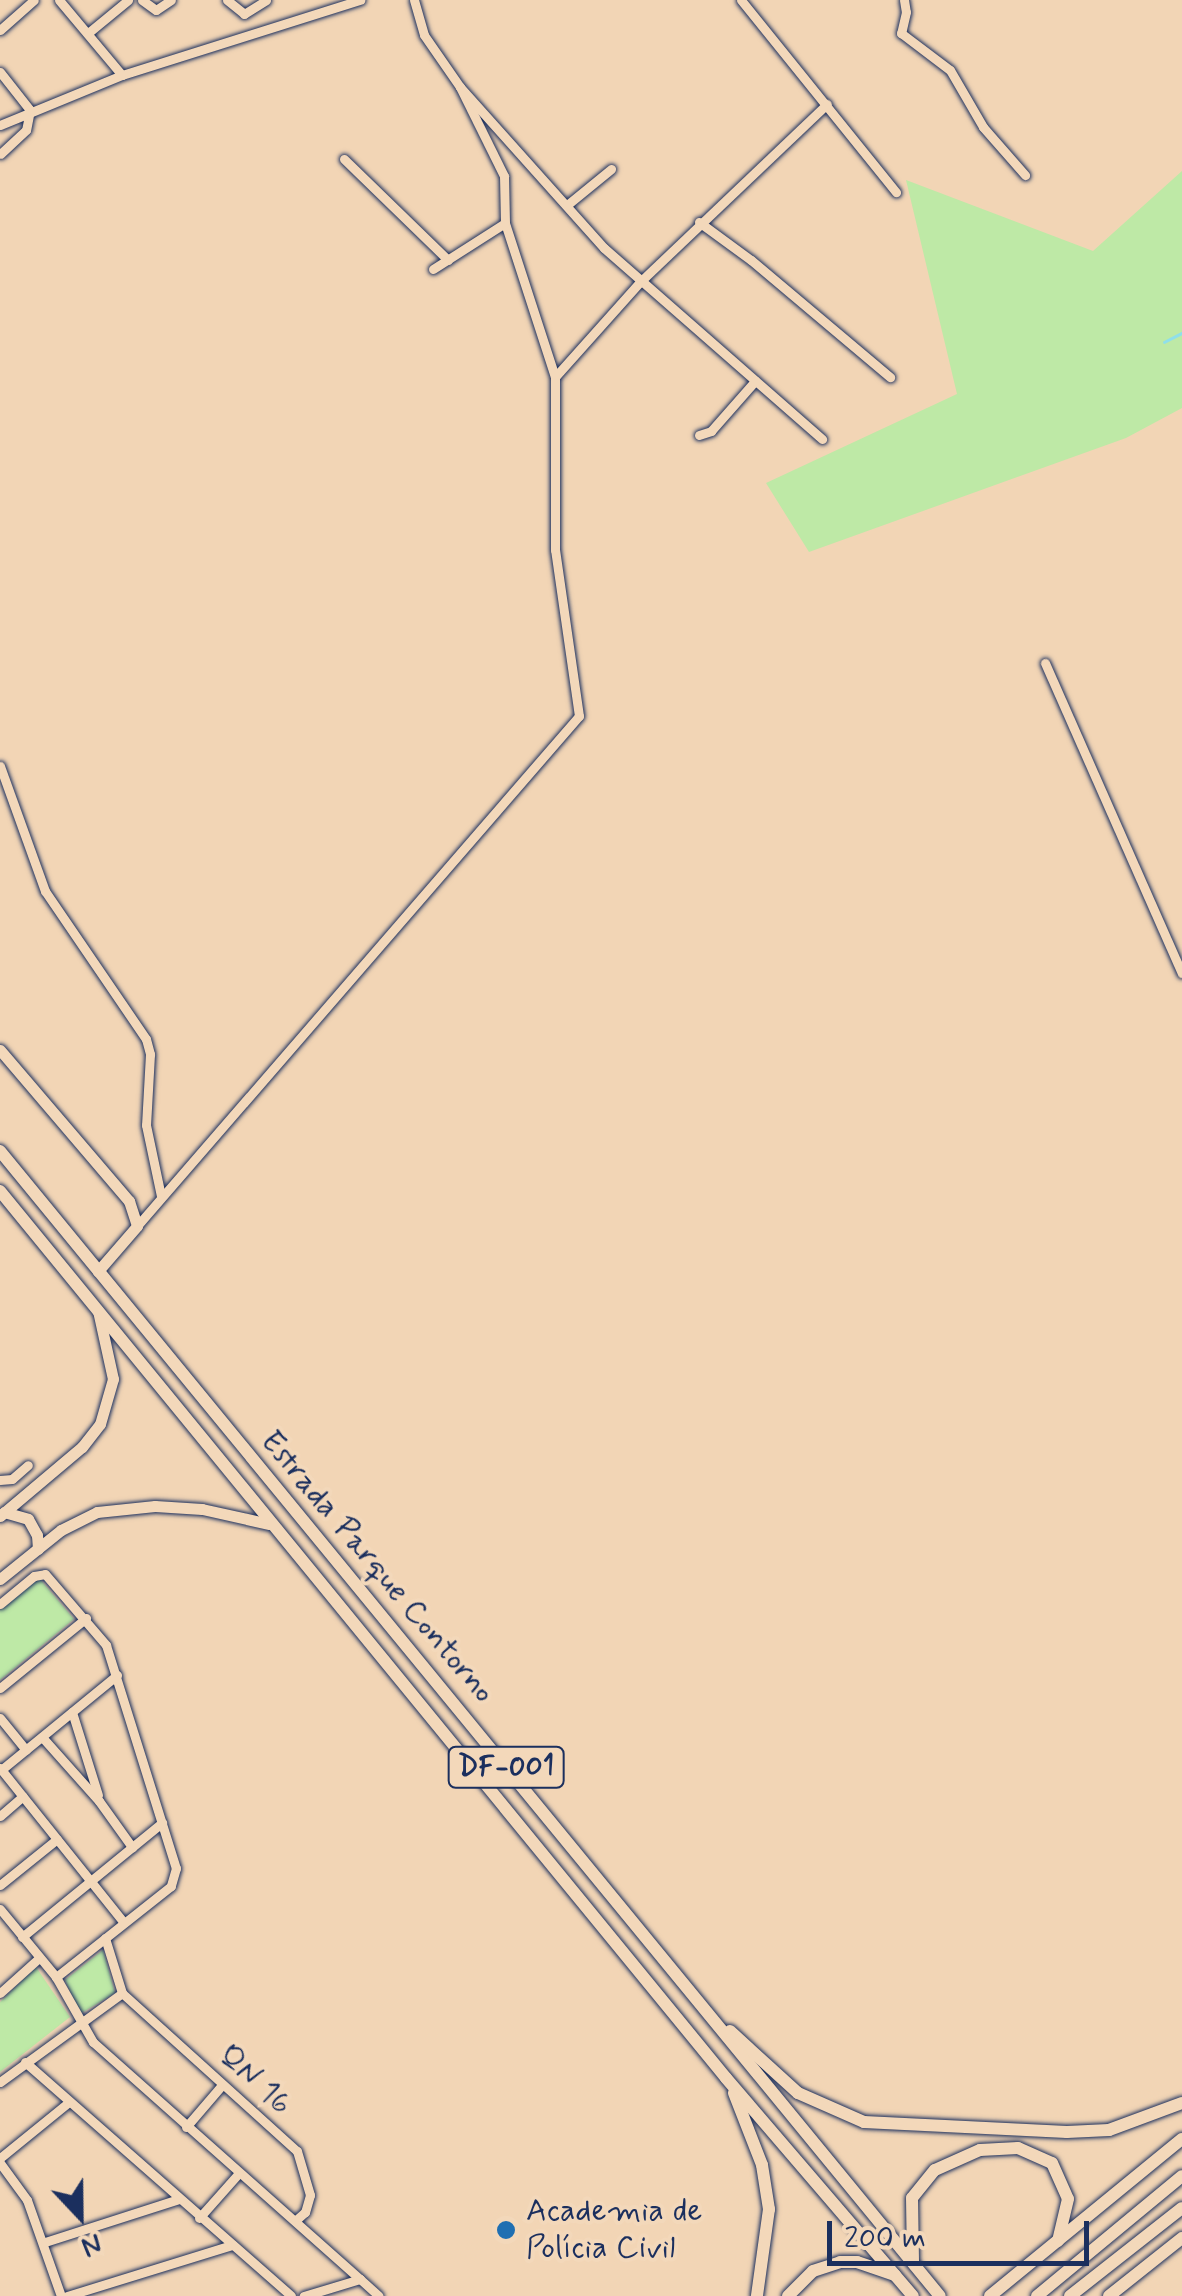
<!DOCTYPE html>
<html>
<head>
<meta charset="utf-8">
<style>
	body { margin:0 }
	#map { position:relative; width:1182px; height:2296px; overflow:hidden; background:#f2d5b5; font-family:Mynerve,sans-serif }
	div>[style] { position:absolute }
	.green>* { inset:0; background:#bee9a6 }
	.stream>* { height:2.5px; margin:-1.25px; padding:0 1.25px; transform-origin:1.25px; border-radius:1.25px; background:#8fdfea }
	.roads { filter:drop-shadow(0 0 2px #1b2f5e) drop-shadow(0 0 2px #1b2f5e) }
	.minor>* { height:9px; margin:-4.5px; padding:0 4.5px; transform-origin:4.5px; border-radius:4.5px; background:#f3d8ba }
	.major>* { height:11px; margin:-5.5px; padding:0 5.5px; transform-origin:5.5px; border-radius:5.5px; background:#f3d8ba }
	.highway>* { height:12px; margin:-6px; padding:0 6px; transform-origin:6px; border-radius:6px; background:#f3d8ba }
	.dots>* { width:28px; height:28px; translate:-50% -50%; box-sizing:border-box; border:5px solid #f3d8ba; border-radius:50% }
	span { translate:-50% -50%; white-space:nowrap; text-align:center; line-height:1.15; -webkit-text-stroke:8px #f3d8ba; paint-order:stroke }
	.shield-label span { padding:2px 8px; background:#f3d8ba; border:2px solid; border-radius:8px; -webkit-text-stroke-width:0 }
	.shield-label { font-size:30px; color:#1b2f5e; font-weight:700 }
	.street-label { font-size:32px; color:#1b2f5e }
	.poi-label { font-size:32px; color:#1b2f5e }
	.left { translate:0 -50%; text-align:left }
	.north { position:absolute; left:30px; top:2166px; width:100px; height:100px; -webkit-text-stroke:8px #f3d8ba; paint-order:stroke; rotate:158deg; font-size:28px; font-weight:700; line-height:40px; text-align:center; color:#1b2f5e }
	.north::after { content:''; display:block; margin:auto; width:35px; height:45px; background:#1b2f5e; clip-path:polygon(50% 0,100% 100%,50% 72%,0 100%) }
	.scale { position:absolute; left:827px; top:2221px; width:262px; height:45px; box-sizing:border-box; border:5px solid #1b2f5e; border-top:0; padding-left:12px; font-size:30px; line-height:35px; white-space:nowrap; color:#1b2f5e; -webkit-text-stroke:8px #f3d8ba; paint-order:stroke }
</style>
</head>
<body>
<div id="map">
	<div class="green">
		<i style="clip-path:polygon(1182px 171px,1182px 408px,1126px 438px,809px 552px,766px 483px,957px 394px,906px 180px,1093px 251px)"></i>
		<i style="clip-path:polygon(39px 1578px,74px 1619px,0 1680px,0 1610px)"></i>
		<i style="clip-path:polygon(103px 1950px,115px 1993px,80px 2014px,65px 1980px)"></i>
		<i style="clip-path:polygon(36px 1967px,70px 2017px,0 2072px,0 2002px)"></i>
	</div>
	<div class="stream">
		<i style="left:1164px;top:342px;width:20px;rotate:-27deg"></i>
	</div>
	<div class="roads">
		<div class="minor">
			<i style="left:59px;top:0;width:98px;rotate:50deg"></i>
			<i style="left:142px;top:0;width:17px;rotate:36deg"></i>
			<i style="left:156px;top:10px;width:18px;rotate:-34deg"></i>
			<i style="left:227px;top:0;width:22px;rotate:39deg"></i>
			<i style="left:244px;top:14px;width:26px;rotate:-32deg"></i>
			<i style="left:414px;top:0;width:36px;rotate:74deg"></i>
			<i style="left:424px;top:35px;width:63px;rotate:55.3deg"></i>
			<i style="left:460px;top:87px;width:216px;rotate:48.2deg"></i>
			<i style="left:604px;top:248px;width:290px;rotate:41.2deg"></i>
			<i style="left:741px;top:0;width:247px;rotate:51.1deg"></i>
			<i style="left:904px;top:0;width:12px;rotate:81deg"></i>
			<i style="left:906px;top:12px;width:22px;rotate:103deg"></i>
			<i style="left:901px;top:33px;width:61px;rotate:37.1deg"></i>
			<i style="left:950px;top:70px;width:66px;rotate:59.9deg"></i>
			<i style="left:983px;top:127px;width:64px;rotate:48.8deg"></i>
			<i style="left:0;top:30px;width:45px;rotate:-41.4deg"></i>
			<i style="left:88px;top:33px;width:52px;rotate:-39.5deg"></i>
			<i style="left:0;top:72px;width:48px;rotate:51.7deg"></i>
			<i style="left:30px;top:110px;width:20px;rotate:101deg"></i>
			<i style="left:26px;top:130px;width:35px;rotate:137deg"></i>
			<i style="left:0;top:125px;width:132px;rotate:-22.3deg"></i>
			<i style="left:122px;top:75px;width:250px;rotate:-17.5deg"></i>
			<i style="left:344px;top:159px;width:145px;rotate:44.2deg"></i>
			<i style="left:567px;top:205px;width:57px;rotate:-39.3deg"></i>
			<i style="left:699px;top:222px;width:64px;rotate:36.2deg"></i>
			<i style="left:751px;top:260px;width:182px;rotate:40.1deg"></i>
			<i style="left:433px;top:269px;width:85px;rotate:-32.6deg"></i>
			<i style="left:555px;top:377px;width:127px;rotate:-48.2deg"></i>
			<i style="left:640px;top:282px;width:258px;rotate:-43.6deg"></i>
			<i style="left:699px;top:435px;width:13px;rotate:-18deg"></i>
			<i style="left:711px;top:431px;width:67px;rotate:-48.7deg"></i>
			<i style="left:1045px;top:663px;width:339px;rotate:66.2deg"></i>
			<i style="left:0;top:766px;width:133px;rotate:70.2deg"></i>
			<i style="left:45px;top:891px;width:179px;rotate:55.7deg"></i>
			<i style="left:146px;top:1039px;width:16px;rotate:75deg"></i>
			<i style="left:150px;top:1054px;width:71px;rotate:93.2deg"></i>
			<i style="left:146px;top:1125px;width:73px;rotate:78.1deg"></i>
			<i style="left:137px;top:1226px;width:675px;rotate:-49.09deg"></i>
			<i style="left:579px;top:716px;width:168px;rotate:-98.2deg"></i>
			<i style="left:555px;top:550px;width:173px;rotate:-90deg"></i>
			<i style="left:555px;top:377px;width:162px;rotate:-108deg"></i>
			<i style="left:505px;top:223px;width:47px;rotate:-91.2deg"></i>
			<i style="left:504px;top:176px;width:99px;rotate:-116.3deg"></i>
			<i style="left:0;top:1480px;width:12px;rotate:-5deg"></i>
			<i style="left:12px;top:1479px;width:21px;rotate:-41deg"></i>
			<i style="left:0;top:1604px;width:44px;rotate:-39.5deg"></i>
			<i style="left:34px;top:1576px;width:11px;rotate:-10deg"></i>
			<i style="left:45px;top:1574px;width:94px;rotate:49.3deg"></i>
			<i style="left:106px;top:1645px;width:234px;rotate:72.6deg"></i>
			<i style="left:176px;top:1868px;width:19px;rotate:106deg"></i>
			<i style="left:171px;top:1886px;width:147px;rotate:141.6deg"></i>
			<i style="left:0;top:1688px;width:111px;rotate:-39.1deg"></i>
			<i style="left:72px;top:1712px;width:87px;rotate:72.6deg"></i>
			<i style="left:0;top:1718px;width:41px;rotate:50.9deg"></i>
			<i style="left:42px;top:1737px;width:86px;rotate:48.3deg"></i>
			<i style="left:99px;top:1801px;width:57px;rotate:54.3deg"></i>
			<i style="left:0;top:1768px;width:198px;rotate:51.3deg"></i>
			<i style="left:1px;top:1770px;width:150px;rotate:-39.3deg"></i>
			<i style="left:0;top:1816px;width:30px;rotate:-41deg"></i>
			<i style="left:0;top:1885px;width:73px;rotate:-38.9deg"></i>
			<i style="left:0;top:1909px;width:88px;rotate:50.5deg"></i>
			<i style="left:56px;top:1977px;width:75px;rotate:60.4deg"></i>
			<i style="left:93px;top:2042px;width:357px;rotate:41.6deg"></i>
			<i style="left:360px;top:2279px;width:59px;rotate:163.1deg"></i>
			<i style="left:22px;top:1937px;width:181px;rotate:-39.2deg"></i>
			<i style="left:105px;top:1938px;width:58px;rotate:72.8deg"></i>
			<i style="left:0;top:1993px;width:52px;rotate:-41.9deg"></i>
			<i style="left:122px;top:1993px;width:236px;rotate:42.1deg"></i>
			<i style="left:297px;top:2151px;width:46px;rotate:73.5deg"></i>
			<i style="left:310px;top:2195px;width:18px;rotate:106deg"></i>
			<i style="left:305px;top:2212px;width:13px;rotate:138deg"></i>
			<i style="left:25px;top:2062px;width:354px;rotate:41.3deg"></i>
			<i style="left:0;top:2082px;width:151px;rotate:-36.1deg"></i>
			<i style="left:186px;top:2127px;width:55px;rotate:-49.4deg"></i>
			<i style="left:0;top:2158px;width:89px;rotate:-39.1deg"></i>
			<i style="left:0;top:2163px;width:46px;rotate:53.9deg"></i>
			<i style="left:27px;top:2200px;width:102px;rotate:70.5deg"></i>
			<i style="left:199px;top:2218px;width:60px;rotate:-48.4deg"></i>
			<i style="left:45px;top:2242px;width:141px;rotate:-17.8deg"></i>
			<i style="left:360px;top:2279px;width:25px;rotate:42deg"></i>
			<i style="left:67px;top:2296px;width:173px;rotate:-17.2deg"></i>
		</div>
		<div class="major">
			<i style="left:0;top:1050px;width:199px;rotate:49.5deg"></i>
			<i style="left:129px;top:1201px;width:26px;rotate:72deg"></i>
			<i style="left:137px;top:1226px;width:60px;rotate:130.9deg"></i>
			<i style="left:4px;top:1512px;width:25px;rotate:16deg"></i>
			<i style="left:28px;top:1519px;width:18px;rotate:61deg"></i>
			<i style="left:37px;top:1535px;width:14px;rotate:86deg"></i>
			<i style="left:0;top:1516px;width:107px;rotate:-40.1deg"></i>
			<i style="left:82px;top:1447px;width:29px;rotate:-52deg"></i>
			<i style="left:100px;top:1424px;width:47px;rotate:-73.9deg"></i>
			<i style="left:113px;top:1379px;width:70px;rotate:-102.4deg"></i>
			<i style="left:0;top:1579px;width:78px;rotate:-38.8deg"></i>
			<i style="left:61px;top:1530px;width:40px;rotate:-26.6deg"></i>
			<i style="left:97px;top:1512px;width:58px;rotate:-5.9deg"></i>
			<i style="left:155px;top:1506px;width:47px;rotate:3.7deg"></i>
			<i style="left:202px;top:1509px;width:69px;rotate:12.6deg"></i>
		</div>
		<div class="highway">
			<i style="left:0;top:1151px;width:1481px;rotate:50.62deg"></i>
			<i style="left:0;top:1191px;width:1146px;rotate:50.7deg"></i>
			<i style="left:726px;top:2078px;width:287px;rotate:49.4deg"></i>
			<i style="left:730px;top:2031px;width:92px;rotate:42.4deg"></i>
			<i style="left:798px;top:2093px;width:72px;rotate:23.7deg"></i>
			<i style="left:864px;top:2122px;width:203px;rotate:2.8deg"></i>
			<i style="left:1067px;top:2132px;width:42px;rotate:-2.7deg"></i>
			<i style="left:1109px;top:2130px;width:78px;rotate:-20.3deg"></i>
			<i style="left:734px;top:2093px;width:77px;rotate:68.7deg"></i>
			<i style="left:762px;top:2165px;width:45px;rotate:81deg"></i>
			<i style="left:769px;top:2209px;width:88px;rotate:97.9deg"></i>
			<i style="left:913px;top:2261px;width:63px;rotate:-90.9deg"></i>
			<i style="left:912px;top:2198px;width:36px;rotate:-51deg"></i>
			<i style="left:935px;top:2170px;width:49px;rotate:-24deg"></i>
			<i style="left:980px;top:2150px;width:38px;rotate:-3deg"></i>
			<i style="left:1018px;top:2148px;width:37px;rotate:24deg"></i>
			<i style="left:1052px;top:2163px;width:39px;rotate:66deg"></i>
			<i style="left:1068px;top:2199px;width:43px;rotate:103.4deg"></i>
			<i style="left:788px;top:2296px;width:35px;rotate:-45deg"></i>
			<i style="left:813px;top:2271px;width:28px;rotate:-18deg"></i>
			<i style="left:840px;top:2262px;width:17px"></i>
			<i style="left:857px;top:2262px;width:40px;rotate:18.9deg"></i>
			<i style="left:990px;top:2296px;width:248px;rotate:-39.3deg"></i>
			<i style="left:1037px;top:2296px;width:188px;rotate:-39.6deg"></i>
			<i style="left:1070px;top:2296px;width:142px;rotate:-38.2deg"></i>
			<i style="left:1109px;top:2296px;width:93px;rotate:-38.5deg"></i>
		</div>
	</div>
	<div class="dots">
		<i style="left:506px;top:2230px;background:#1f6fb2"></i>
	</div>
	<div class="shield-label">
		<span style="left:506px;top:1767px">DF-001</span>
	</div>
	<div class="street-label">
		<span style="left:377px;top:1567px;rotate:50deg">Estrada Parque Contorno</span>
		<span style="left:255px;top:2080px;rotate:42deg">QN 16</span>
	</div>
	<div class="poi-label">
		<span class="left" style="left:526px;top:2230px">Academia de<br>Polícia Civil</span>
	</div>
	<div class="north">N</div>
	<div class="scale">200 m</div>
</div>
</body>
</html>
